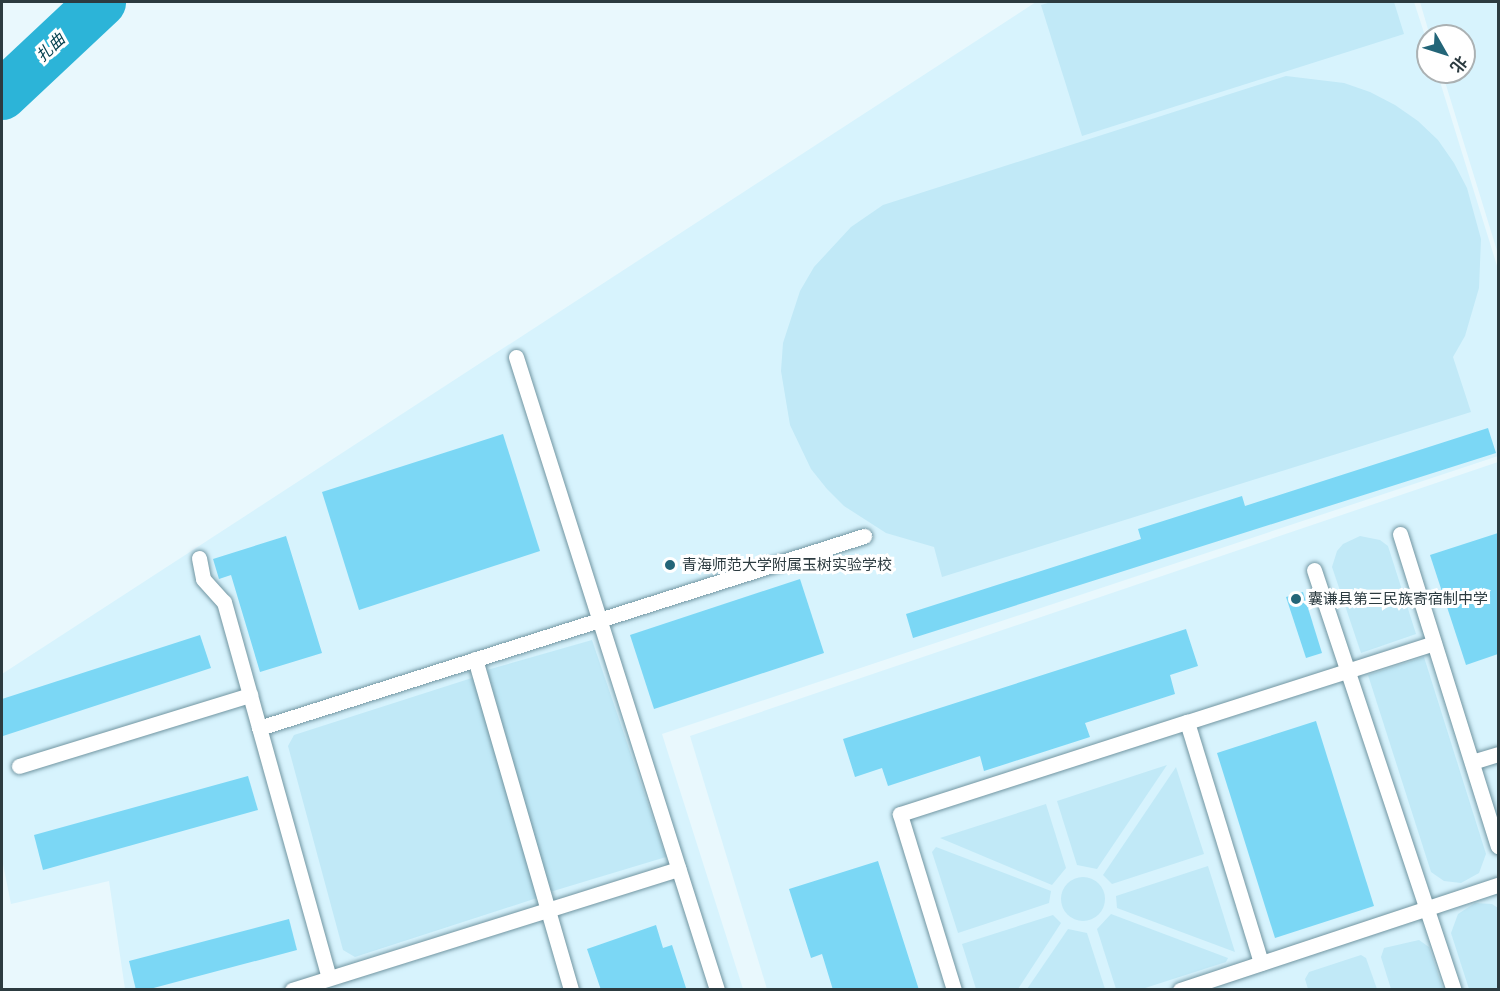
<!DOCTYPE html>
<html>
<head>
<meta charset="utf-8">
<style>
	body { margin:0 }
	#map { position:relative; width:1500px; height:991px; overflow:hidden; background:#e9f8fd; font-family:Montserrat,"Noto Sans SC",sans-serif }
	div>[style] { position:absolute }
	.built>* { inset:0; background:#d7f3fd }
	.green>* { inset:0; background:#c1e9f7 }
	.round { border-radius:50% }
	.river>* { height:50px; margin:-25px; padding:0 25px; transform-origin:25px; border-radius:25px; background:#2cb4d8 }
	.building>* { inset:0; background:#7bd7f5 }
	.roads { filter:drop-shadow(0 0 2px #7195a1) drop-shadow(0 0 2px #7195a1) }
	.lane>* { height:15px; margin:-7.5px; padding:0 7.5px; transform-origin:7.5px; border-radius:7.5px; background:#fff }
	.dots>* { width:16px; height:16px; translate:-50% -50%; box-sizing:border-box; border:3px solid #fff; border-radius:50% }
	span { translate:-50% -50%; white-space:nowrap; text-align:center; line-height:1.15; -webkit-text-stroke:6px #fff; paint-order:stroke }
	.poi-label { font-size:15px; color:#2c3b40 }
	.left { translate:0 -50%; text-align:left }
	.water-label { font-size:16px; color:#05404f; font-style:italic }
	.frame { position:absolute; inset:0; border:3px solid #2c3b40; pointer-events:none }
	.north { position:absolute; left:1416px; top:24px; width:60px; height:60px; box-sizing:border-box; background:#fff; border:2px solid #abb1b3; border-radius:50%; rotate:129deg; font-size:16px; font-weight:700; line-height:24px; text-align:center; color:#2c3b40 }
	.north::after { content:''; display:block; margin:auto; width:21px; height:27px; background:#236578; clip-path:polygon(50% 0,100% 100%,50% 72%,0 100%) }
</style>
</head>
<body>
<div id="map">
	<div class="built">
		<i style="clip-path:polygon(1036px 2px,1414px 2px,1428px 45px,1428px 72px,1437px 72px,1498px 269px,1498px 456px,662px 734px,743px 989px,125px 989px,109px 881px,11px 904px,2px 859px,2px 674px)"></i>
		<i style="clip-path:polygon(1420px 2px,1498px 2px,1498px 254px,1442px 72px,1464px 72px,1464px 36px,1430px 36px)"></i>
		<i style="clip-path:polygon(1498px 462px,1498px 989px,767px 989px,690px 736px)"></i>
	</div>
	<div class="green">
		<i style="clip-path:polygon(1051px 2px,1394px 2px,1404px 34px,1082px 136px,1041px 5px)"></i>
		<i style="clip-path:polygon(1286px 76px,1344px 83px,1370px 92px,1395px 105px,1418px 121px,1438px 140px,1454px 163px,1467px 188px,1481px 239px,1479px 288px,1465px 336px,1453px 357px,1471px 412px,942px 577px,934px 547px,886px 533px,844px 506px,827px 489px,811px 469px,790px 425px,781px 371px,783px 343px,800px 291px,814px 267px,851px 227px,883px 205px)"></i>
		<i style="clip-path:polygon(1360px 536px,1380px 540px,1388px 546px,1416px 634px,1361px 653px,1332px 567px,1337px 551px,1343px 544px)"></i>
		<i style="clip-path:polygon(592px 640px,666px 857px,550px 892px,487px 670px)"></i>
		<i style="clip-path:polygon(1424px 657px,1486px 854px,1479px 873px,1461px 883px,1444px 881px,1431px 872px,1368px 675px)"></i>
		<i style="clip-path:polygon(475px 677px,537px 898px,355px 957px,343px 950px,288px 746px,294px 735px)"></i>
		<i style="clip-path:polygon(1167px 765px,1097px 869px,1077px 865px,1057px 801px)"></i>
		<i style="clip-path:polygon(1176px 767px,1204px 854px,1112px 884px,1103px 875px)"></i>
		<i style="clip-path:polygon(1046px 804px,1066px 868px,1052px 885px,940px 838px)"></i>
		<i style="clip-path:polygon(936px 847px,1051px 891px,1049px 903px,958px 933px,932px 852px)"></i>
		<i style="clip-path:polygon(1208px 866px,1235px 952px,1117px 908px,1116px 896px)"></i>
		<i class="round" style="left:1061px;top:877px;width:44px;height:44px"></i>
		<i style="clip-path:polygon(1475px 903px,1492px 904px,1498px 908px,1498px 989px,1469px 989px,1451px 933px,1458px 914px)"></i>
		<i style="clip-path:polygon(1111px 914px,1228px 958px,1226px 962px,1142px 989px,1116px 989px,1097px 929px)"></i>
		<i style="clip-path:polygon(1053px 915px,1061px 923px,1018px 989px,976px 989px,962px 944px)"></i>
		<i style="clip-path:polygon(1068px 929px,1087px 933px,1105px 989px,1027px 989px)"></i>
		<i style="clip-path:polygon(1419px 940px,1429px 947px,1443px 989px,1391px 989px,1381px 957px,1384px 948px)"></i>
		<i style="clip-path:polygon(1361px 955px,1366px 958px,1377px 989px,1308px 989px,1305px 979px,1309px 972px)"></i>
	</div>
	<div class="river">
		<i style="left:2px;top:95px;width:136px;rotate:-43.2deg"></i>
	</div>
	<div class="building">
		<i style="clip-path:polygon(1488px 428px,1496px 453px,913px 638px,906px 614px,1141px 539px,1138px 529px,1242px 496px,1245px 506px)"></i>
		<i style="clip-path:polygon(503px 434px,540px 551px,359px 610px,322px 492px)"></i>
		<i style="clip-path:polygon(1498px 533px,1498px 654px,1466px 665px,1430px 555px)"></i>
		<i style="clip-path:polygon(286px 536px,322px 653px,260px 672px,231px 575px,219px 579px,213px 559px)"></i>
		<i style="clip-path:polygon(800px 579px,824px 653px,654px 709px,630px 635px)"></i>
		<i style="clip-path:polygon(1303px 592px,1322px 653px,1306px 658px,1286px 597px)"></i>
		<i style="clip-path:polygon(1186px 629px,1198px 666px,1170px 675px,1175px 694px,1085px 723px,1090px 737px,984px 771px,980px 756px,888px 786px,882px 768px,855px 777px,843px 739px)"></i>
		<i style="clip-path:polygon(200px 635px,211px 668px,3px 736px,2px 699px)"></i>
		<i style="clip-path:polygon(1316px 721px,1374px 906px,1275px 938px,1217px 753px)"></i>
		<i style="clip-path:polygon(248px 776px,258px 810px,43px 870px,34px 835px)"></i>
		<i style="clip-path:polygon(878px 861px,919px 990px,833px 990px,822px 954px,811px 958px,789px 889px)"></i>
		<i style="clip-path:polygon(289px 919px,297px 950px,146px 990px,136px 990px,129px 961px)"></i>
		<i style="clip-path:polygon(656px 925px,663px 948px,672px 945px,686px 988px,601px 990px,587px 949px)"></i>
	</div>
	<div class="roads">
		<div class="lane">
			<i style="left:516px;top:357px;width:664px;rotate:72.38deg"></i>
			<i style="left:1400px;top:534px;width:327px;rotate:72.6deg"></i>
			<i style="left:199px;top:558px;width:21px;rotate:79deg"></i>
			<i style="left:203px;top:579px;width:31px;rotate:48deg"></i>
			<i style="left:224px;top:602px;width:390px;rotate:74.4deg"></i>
			<i style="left:1314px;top:570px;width:443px;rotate:71.6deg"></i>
			<i style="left:475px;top:659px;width:345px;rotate:73.8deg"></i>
			<i style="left:1187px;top:722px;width:259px;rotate:-17.7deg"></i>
			<i style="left:259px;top:728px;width:635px;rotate:-17.61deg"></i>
			<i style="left:1472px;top:762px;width:27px;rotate:-17deg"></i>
			<i style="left:19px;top:766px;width:242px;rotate:-17.1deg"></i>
			<i style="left:292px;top:990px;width:405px;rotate:-17.4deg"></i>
			<i style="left:954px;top:990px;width:184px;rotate:-107.1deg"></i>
			<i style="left:900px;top:814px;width:301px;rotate:-17.8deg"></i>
			<i style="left:1187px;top:722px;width:252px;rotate:72.9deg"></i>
			<i style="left:1180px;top:990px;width:335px;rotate:-18.3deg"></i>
		</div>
	</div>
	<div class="dots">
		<i style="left:670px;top:565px;background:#236578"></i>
		<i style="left:1296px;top:599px;background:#236578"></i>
	</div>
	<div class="poi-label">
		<span class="left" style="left:682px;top:565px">青海师范大学附属玉树实验学校</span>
		<span class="left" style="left:1308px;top:599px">囊谦县第三民族寄宿制中学</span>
	</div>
	<div class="water-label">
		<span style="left:51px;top:48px;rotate:-43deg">扎曲</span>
	</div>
	<div class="frame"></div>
	<div class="north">北</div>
</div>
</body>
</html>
